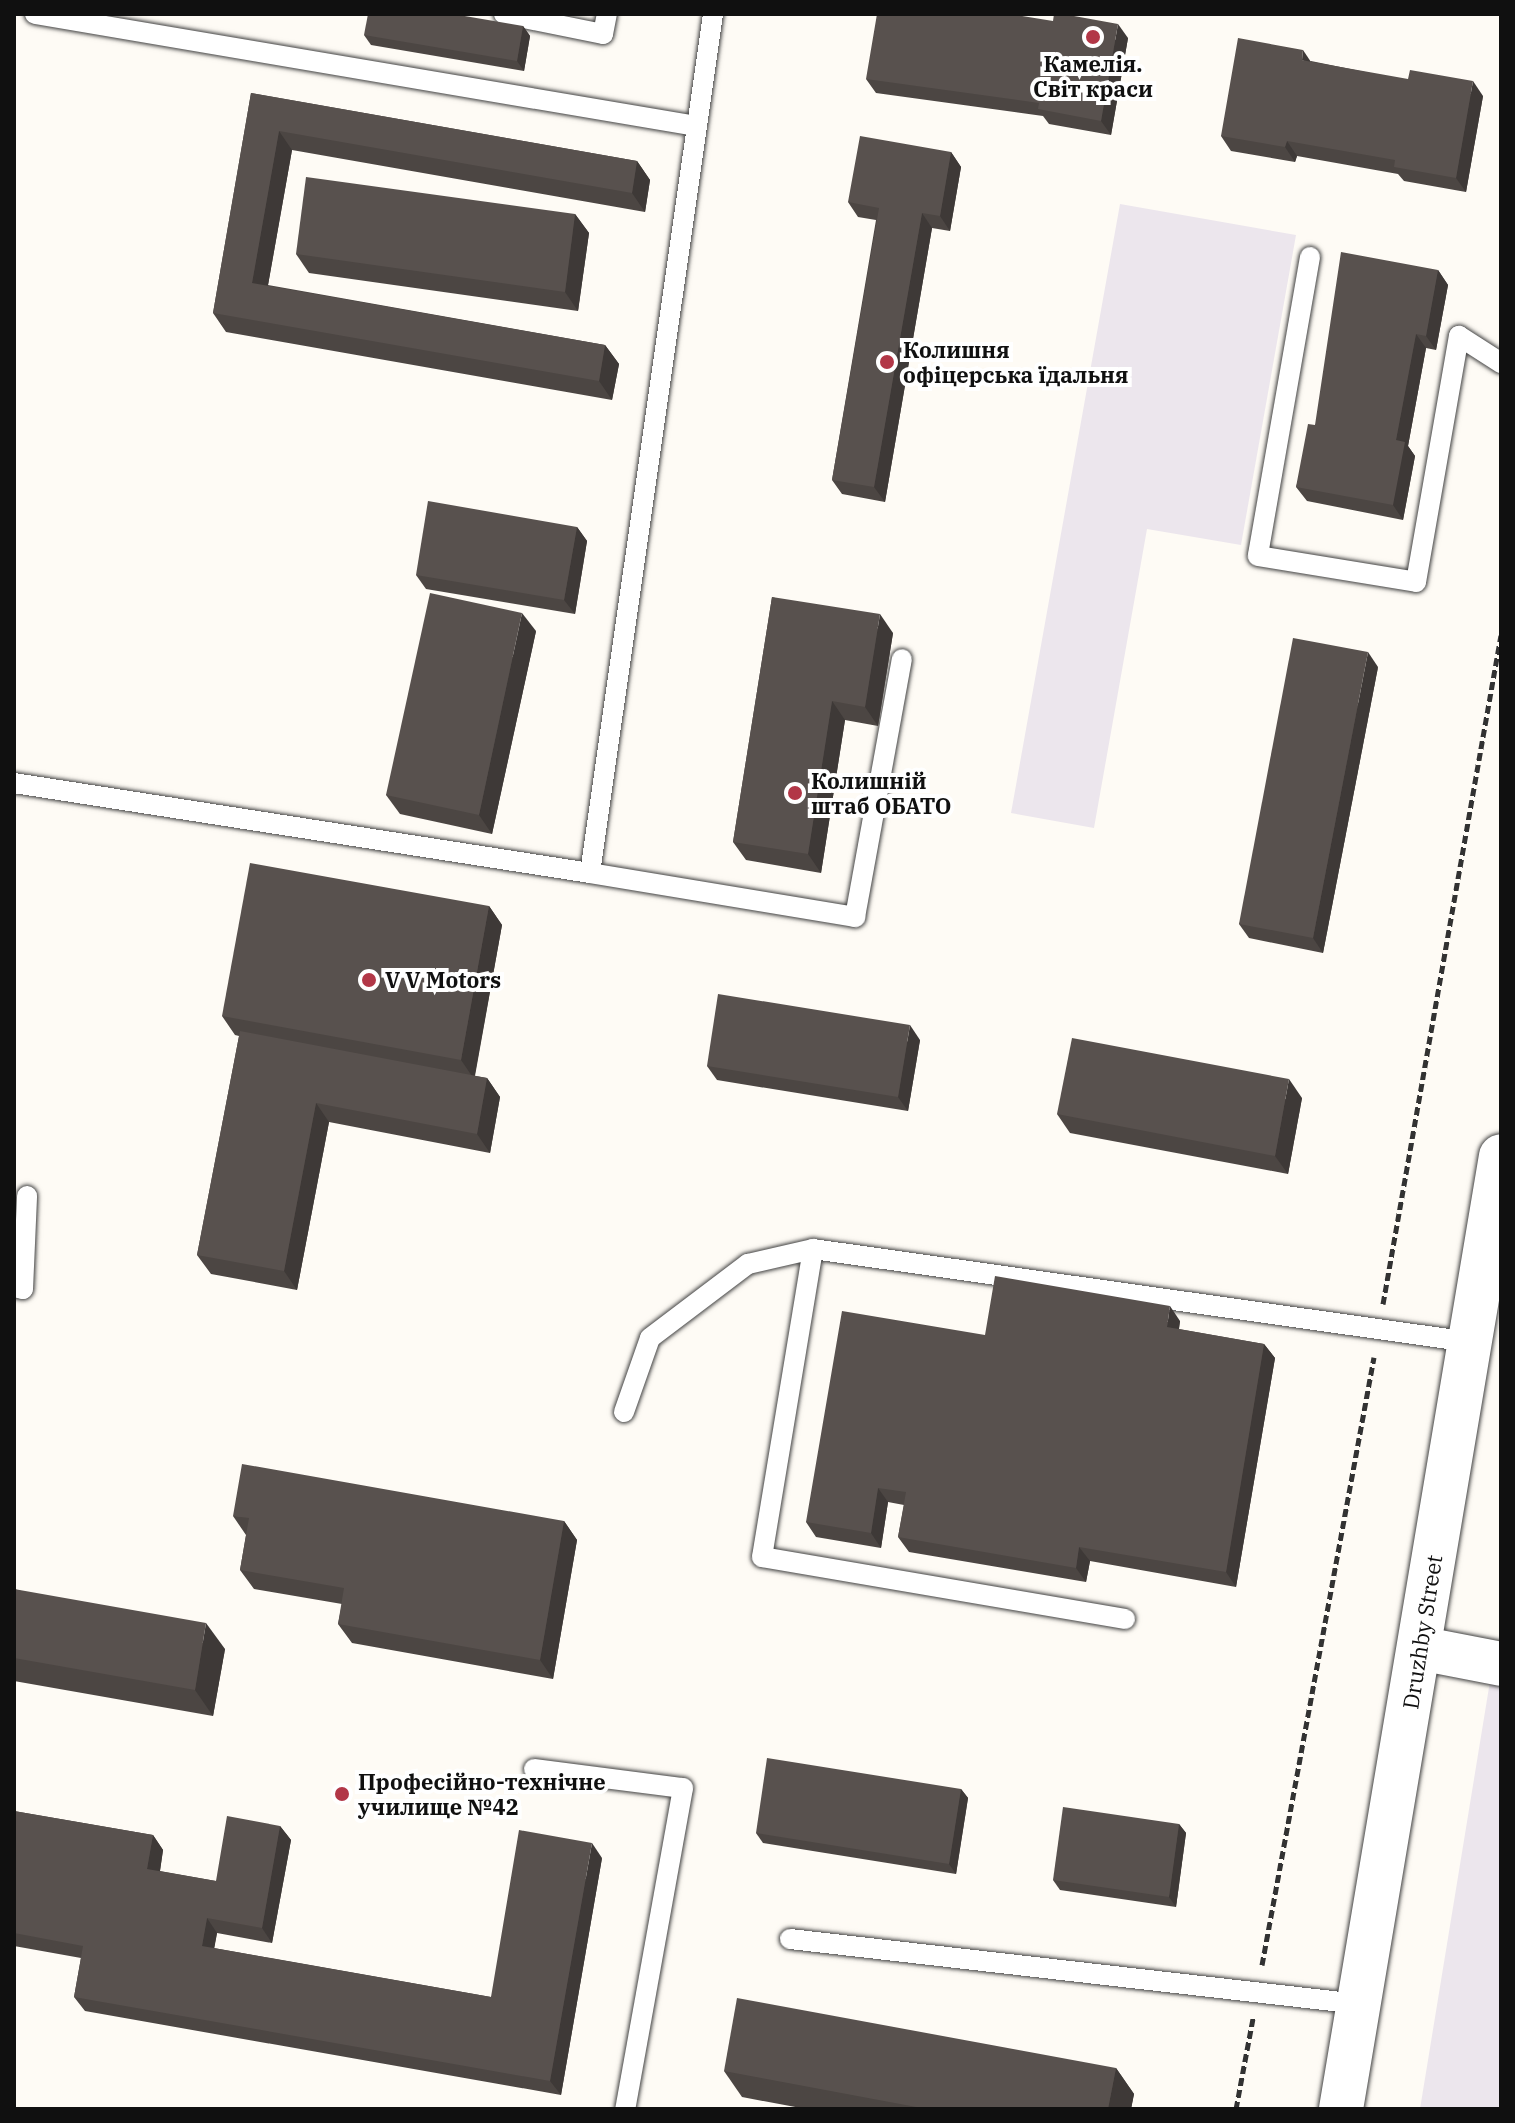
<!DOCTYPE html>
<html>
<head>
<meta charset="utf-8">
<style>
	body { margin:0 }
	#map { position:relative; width:1515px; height:2123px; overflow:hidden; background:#fefbf5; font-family:"IBM Plex Serif",serif }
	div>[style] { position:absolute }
	.industrial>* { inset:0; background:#ece6ed }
	.path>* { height:5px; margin-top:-2.5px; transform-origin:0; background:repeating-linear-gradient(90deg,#323232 0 8px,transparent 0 12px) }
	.roads { filter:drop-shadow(0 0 2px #434343) drop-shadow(0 0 2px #434343) }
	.service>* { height:20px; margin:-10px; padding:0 10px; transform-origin:10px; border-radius:10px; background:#fff }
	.tertiary>* { height:44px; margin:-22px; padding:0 22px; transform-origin:22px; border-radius:22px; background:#fff }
	.wall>* { inset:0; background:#4c4643 }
	.shaded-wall>* { inset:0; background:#3e3937 }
	.building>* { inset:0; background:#58514e }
	.dots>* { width:22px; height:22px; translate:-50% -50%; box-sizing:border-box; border:4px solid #fff; border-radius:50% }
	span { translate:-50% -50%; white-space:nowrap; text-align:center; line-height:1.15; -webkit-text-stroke:8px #fff; paint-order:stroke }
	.poi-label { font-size:22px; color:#101010; font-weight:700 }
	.left { translate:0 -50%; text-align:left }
	.street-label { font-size:22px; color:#101010 }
	.frame { position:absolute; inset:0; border:16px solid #101010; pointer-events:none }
</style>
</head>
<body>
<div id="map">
	<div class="industrial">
		<i style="clip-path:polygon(1120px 204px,1296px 235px,1241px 545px,1147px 529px,1094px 828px,1011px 813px)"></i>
		<i style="clip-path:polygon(1493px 1663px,1501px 1664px,1501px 2109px,1420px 2109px)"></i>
	</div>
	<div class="path">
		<i style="left:1383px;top:1304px;width:679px;rotate:-80deg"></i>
		<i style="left:1262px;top:1965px;width:618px;rotate:-79.56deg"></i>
		<i style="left:1236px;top:2109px;width:93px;rotate:-79.4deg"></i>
	</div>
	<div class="roads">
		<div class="service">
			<i style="left:35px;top:14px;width:670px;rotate:9.62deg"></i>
			<i style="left:504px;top:14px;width:101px;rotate:11.4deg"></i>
			<i style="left:603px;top:34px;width:20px;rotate:-79deg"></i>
			<i style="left:1310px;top:257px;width:303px;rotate:99.9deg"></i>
			<i style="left:1258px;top:556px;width:160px;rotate:9.3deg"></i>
			<i style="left:1416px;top:582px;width:250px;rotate:-80.1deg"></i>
			<i style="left:1459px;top:336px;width:50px;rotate:32.7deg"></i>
			<i style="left:14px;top:783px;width:583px;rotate:8.88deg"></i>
			<i style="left:590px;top:873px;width:868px;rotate:-81.85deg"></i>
			<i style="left:590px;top:873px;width:269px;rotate:9.4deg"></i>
			<i style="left:855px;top:917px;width:262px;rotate:-79.7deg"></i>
			<i style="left:14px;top:1287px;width:9px;rotate:13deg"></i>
			<i style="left:23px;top:1289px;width:93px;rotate:-87.5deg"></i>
			<i style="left:624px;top:1412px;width:78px;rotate:-70.6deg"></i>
			<i style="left:650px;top:1338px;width:123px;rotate:-37.1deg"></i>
			<i style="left:748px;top:1264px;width:67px;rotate:-13deg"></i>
			<i style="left:1125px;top:1619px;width:368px;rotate:-170.3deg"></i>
			<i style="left:762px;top:1557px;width:312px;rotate:-80.6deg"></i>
			<i style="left:813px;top:1249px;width:664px;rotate:8.06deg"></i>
			<i style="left:534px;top:1769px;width:150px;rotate:7.3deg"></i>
			<i style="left:683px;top:1788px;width:326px;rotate:100.2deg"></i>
			<i style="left:790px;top:1939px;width:573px;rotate:6.52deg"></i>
		</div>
		<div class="tertiary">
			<i style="left:1419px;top:1648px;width:84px;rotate:11deg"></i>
			<i style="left:1341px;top:2109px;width:966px;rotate:-80.47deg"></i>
		</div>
	</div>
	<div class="wall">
		<i style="clip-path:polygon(523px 26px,530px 36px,524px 71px,371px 45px,364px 35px)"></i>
		<i style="clip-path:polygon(1128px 38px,1111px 135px,1049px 124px,1043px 116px,876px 93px,866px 79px)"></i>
		<i style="clip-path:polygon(1311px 61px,1483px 96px,1466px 192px,1404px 181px,1398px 174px,1297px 156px,1295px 162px,1231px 151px,1221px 136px)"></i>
		<i style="clip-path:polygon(251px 93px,637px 161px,650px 180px,645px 212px,292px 150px,268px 285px,605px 345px,619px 364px,612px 400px,226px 332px,213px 313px)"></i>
		<i style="clip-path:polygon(951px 152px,961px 167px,950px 231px,932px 228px,885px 502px,842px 494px,832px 480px,876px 220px,858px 217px,848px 202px)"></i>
		<i style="clip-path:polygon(575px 214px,589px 233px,578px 311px,309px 273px,296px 254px)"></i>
		<i style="clip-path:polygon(1438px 270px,1448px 285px,1436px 350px,1426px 348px,1408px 446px,1415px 456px,1403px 520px,1307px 501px,1296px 487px,1315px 425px)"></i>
		<i style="clip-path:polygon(577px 527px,587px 541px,575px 614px,426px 589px,416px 575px)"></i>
		<i style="clip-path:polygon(772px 597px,893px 633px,878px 726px,845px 720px,821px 873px,746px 860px,733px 842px)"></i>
		<i style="clip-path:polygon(536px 631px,492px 834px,400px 814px,386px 795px)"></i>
		<i style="clip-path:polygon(1378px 667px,1323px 953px,1249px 938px,1239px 924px)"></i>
		<i style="clip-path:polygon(489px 906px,502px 925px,475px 1076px,487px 1078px,500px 1097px,490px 1153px,329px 1122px,297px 1290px,211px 1274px,197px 1255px,239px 1036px,235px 1035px,222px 1016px)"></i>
		<i style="clip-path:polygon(920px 1040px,908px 1111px,717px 1080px,707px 1066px)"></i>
		<i style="clip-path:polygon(1302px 1098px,1288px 1174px,1070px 1133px,1057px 1114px)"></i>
		<i style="clip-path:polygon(1180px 1321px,1179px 1329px,1264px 1344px,1275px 1358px,1236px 1587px,1090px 1561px,1086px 1582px,909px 1552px,898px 1537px,904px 1505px,888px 1502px,881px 1548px,816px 1537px,806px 1522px,985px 1335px)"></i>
		<i style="clip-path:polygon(233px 1516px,564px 1521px,577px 1540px,553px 1679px,352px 1643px,338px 1624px,342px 1604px,254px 1589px,240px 1570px,246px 1535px)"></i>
		<i style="clip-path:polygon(14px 1589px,225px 1649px,213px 1716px,14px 1681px)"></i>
		<i style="clip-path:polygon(961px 1789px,968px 1798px,956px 1874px,763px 1843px,756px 1833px)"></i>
		<i style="clip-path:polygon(14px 1811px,153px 1835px,163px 1850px,160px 1871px,216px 1881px,280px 1826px,291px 1840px,272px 1943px,217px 1933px,214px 1948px,491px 1997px,602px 1858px,561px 2095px,85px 2011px,74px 1997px,81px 1958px,14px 1946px)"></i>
		<i style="clip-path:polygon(1179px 1824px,1186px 1833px,1176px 1907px,1060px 1890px,1053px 1880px)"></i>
		<i style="clip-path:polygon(1116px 2068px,1134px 2094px,1131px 2109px,806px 2109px,742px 2097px,724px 2071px)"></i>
	</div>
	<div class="shaded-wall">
		<i style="clip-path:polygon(1118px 24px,1128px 38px,1111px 135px,1101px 121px)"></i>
		<i style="clip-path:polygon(523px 26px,530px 36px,524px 71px,517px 61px)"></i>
		<i style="clip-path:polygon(1303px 50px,1313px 65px,1302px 60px)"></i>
		<i style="clip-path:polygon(1473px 81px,1483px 96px,1466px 192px,1456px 178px)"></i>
		<i style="clip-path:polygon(279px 131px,292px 150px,265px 302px,252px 283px)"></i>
		<i style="clip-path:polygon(1287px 141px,1297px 156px,1295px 162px,1285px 147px)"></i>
		<i style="clip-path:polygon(951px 152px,961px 167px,950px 231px,940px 216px)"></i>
		<i style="clip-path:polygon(637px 161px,650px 180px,645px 212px,632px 193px)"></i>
		<i style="clip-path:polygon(922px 213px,932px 228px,885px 502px,874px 487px)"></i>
		<i style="clip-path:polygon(575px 214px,589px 233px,578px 311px,565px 292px)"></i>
		<i style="clip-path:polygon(1438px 270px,1448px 285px,1436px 350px,1426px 336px)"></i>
		<i style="clip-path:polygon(1416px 334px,1426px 348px,1408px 446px,1415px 456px,1403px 520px,1393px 505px,1396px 440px)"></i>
		<i style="clip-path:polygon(605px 345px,619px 364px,612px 400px,599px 381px)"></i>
		<i style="clip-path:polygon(577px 527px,587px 541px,575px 614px,564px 600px)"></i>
		<i style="clip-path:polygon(522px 613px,536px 631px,492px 834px,479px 815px)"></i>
		<i style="clip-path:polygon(880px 614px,893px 633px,878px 726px,865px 707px)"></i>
		<i style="clip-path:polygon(1368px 652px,1378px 667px,1323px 953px,1313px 938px)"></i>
		<i style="clip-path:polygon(832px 701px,845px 720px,821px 873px,808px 854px)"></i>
		<i style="clip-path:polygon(489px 906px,502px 925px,474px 1079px,461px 1060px)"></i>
		<i style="clip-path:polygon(910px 1025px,920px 1040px,908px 1111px,898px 1097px)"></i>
		<i style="clip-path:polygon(487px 1078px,500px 1097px,490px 1153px,477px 1134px)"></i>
		<i style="clip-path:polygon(1289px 1079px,1302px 1098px,1288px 1174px,1275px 1156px)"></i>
		<i style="clip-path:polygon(316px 1103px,329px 1122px,297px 1290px,284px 1271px)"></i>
		<i style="clip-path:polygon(1170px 1306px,1180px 1321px,1177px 1341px,1167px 1327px)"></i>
		<i style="clip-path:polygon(1264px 1344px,1275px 1358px,1236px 1587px,1226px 1572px)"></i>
		<i style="clip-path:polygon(878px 1488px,888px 1502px,881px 1548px,871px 1533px)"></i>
		<i style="clip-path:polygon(564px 1521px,577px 1540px,553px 1679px,540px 1660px)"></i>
		<i style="clip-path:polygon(1079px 1547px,1090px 1561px,1086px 1582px,1076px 1568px)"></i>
		<i style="clip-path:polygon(206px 1623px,225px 1649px,213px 1716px,195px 1690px)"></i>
		<i style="clip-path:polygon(961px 1789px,968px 1798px,956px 1874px,949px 1864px)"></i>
		<i style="clip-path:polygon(1179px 1824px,1186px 1833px,1176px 1907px,1169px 1897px)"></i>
		<i style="clip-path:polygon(280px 1826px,291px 1840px,272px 1943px,262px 1928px)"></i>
		<i style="clip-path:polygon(153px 1835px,163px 1850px,158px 1884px,147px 1869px)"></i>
		<i style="clip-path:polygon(592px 1843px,602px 1858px,561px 2095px,550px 2081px)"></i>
		<i style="clip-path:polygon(207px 1918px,217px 1933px,212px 1961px,202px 1946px)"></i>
		<i style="clip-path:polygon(1116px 2068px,1134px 2094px,1131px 2109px,1108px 2109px)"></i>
	</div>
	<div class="building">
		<i style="clip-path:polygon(368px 14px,453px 14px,523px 26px,517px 61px,364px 35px)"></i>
		<i style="clip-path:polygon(877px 14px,1010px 14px,1053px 21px,1054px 14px,1063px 14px,1118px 24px,1101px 121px,1038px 109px,1039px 103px,866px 79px)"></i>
		<i style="clip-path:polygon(1238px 38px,1303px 50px,1302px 60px,1307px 61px,1408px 79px,1410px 70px,1473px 81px,1456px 178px,1394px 167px,1395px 160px,1287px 141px,1285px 147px,1221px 136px)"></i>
		<i style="clip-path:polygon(251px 93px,637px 161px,632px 193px,279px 131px,252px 283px,605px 345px,599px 381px,213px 313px)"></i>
		<i style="clip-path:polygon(860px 136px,951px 152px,940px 216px,922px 213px,874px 487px,832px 480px,879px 208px,848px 202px)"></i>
		<i style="clip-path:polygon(306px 177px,575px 214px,565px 292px,296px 254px)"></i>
		<i style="clip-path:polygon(1341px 252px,1438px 270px,1426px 336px,1416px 334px,1396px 440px,1405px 442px,1393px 505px,1296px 487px,1308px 424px,1315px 425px)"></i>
		<i style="clip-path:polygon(428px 501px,577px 527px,564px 600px,416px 575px)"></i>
		<i style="clip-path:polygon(430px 593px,522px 613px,479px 815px,386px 795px)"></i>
		<i style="clip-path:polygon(772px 597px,880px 614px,865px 707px,832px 701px,808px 854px,733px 842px)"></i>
		<i style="clip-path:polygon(1293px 638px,1368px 652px,1313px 938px,1239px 924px)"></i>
		<i style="clip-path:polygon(250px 863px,489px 906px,461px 1060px,222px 1016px)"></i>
		<i style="clip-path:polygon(718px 994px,910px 1025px,898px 1097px,707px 1066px)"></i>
		<i style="clip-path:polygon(240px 1031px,487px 1078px,477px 1134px,316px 1103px,284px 1271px,197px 1255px)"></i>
		<i style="clip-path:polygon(1072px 1038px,1289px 1079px,1275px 1156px,1057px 1114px)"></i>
		<i style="clip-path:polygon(995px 1276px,1170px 1306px,1167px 1327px,1264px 1344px,1226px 1572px,1079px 1547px,1076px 1568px,898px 1537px,906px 1492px,878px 1488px,871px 1533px,806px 1522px,842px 1311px,985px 1335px)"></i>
		<i style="clip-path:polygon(242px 1464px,564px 1521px,540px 1660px,338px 1624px,344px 1588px,240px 1570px,249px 1518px,233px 1516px)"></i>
		<i style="clip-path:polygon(14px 1589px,206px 1623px,195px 1690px,14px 1658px)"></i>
		<i style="clip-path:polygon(767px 1758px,961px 1789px,949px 1864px,756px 1833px)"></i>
		<i style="clip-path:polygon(1063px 1807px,1179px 1824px,1169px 1897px,1053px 1880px)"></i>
		<i style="clip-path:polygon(14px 1811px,153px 1835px,147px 1869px,216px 1881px,227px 1816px,280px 1826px,262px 1928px,207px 1918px,202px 1946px,491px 1997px,519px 1830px,592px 1843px,550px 2081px,74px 1997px,83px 1946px,14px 1933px)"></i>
		<i style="clip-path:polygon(737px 1998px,1116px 2068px,1108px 2109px,927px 2109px,724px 2071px)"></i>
	</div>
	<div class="dots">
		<i style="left:1093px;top:37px;background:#b23747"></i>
		<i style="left:887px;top:362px;background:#b23747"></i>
		<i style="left:795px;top:793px;background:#b23747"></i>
		<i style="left:369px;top:980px;background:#b23747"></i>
		<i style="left:342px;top:1794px;background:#b23747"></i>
	</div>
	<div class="poi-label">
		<span style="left:1093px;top:76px">Камелія.<br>Світ краси</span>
		<span class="left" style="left:903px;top:362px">Колишня<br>офіцерська їдальня</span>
		<span class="left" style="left:811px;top:793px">Колишній<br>штаб ОБАТО</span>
		<span class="left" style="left:385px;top:980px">V V Motors</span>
		<span class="left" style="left:358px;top:1794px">Професійно-технічне<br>училище №42</span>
	</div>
	<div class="street-label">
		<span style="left:1422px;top:1632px;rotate:-81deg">Druzhby Street</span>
	</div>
	<div class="frame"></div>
</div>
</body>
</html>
